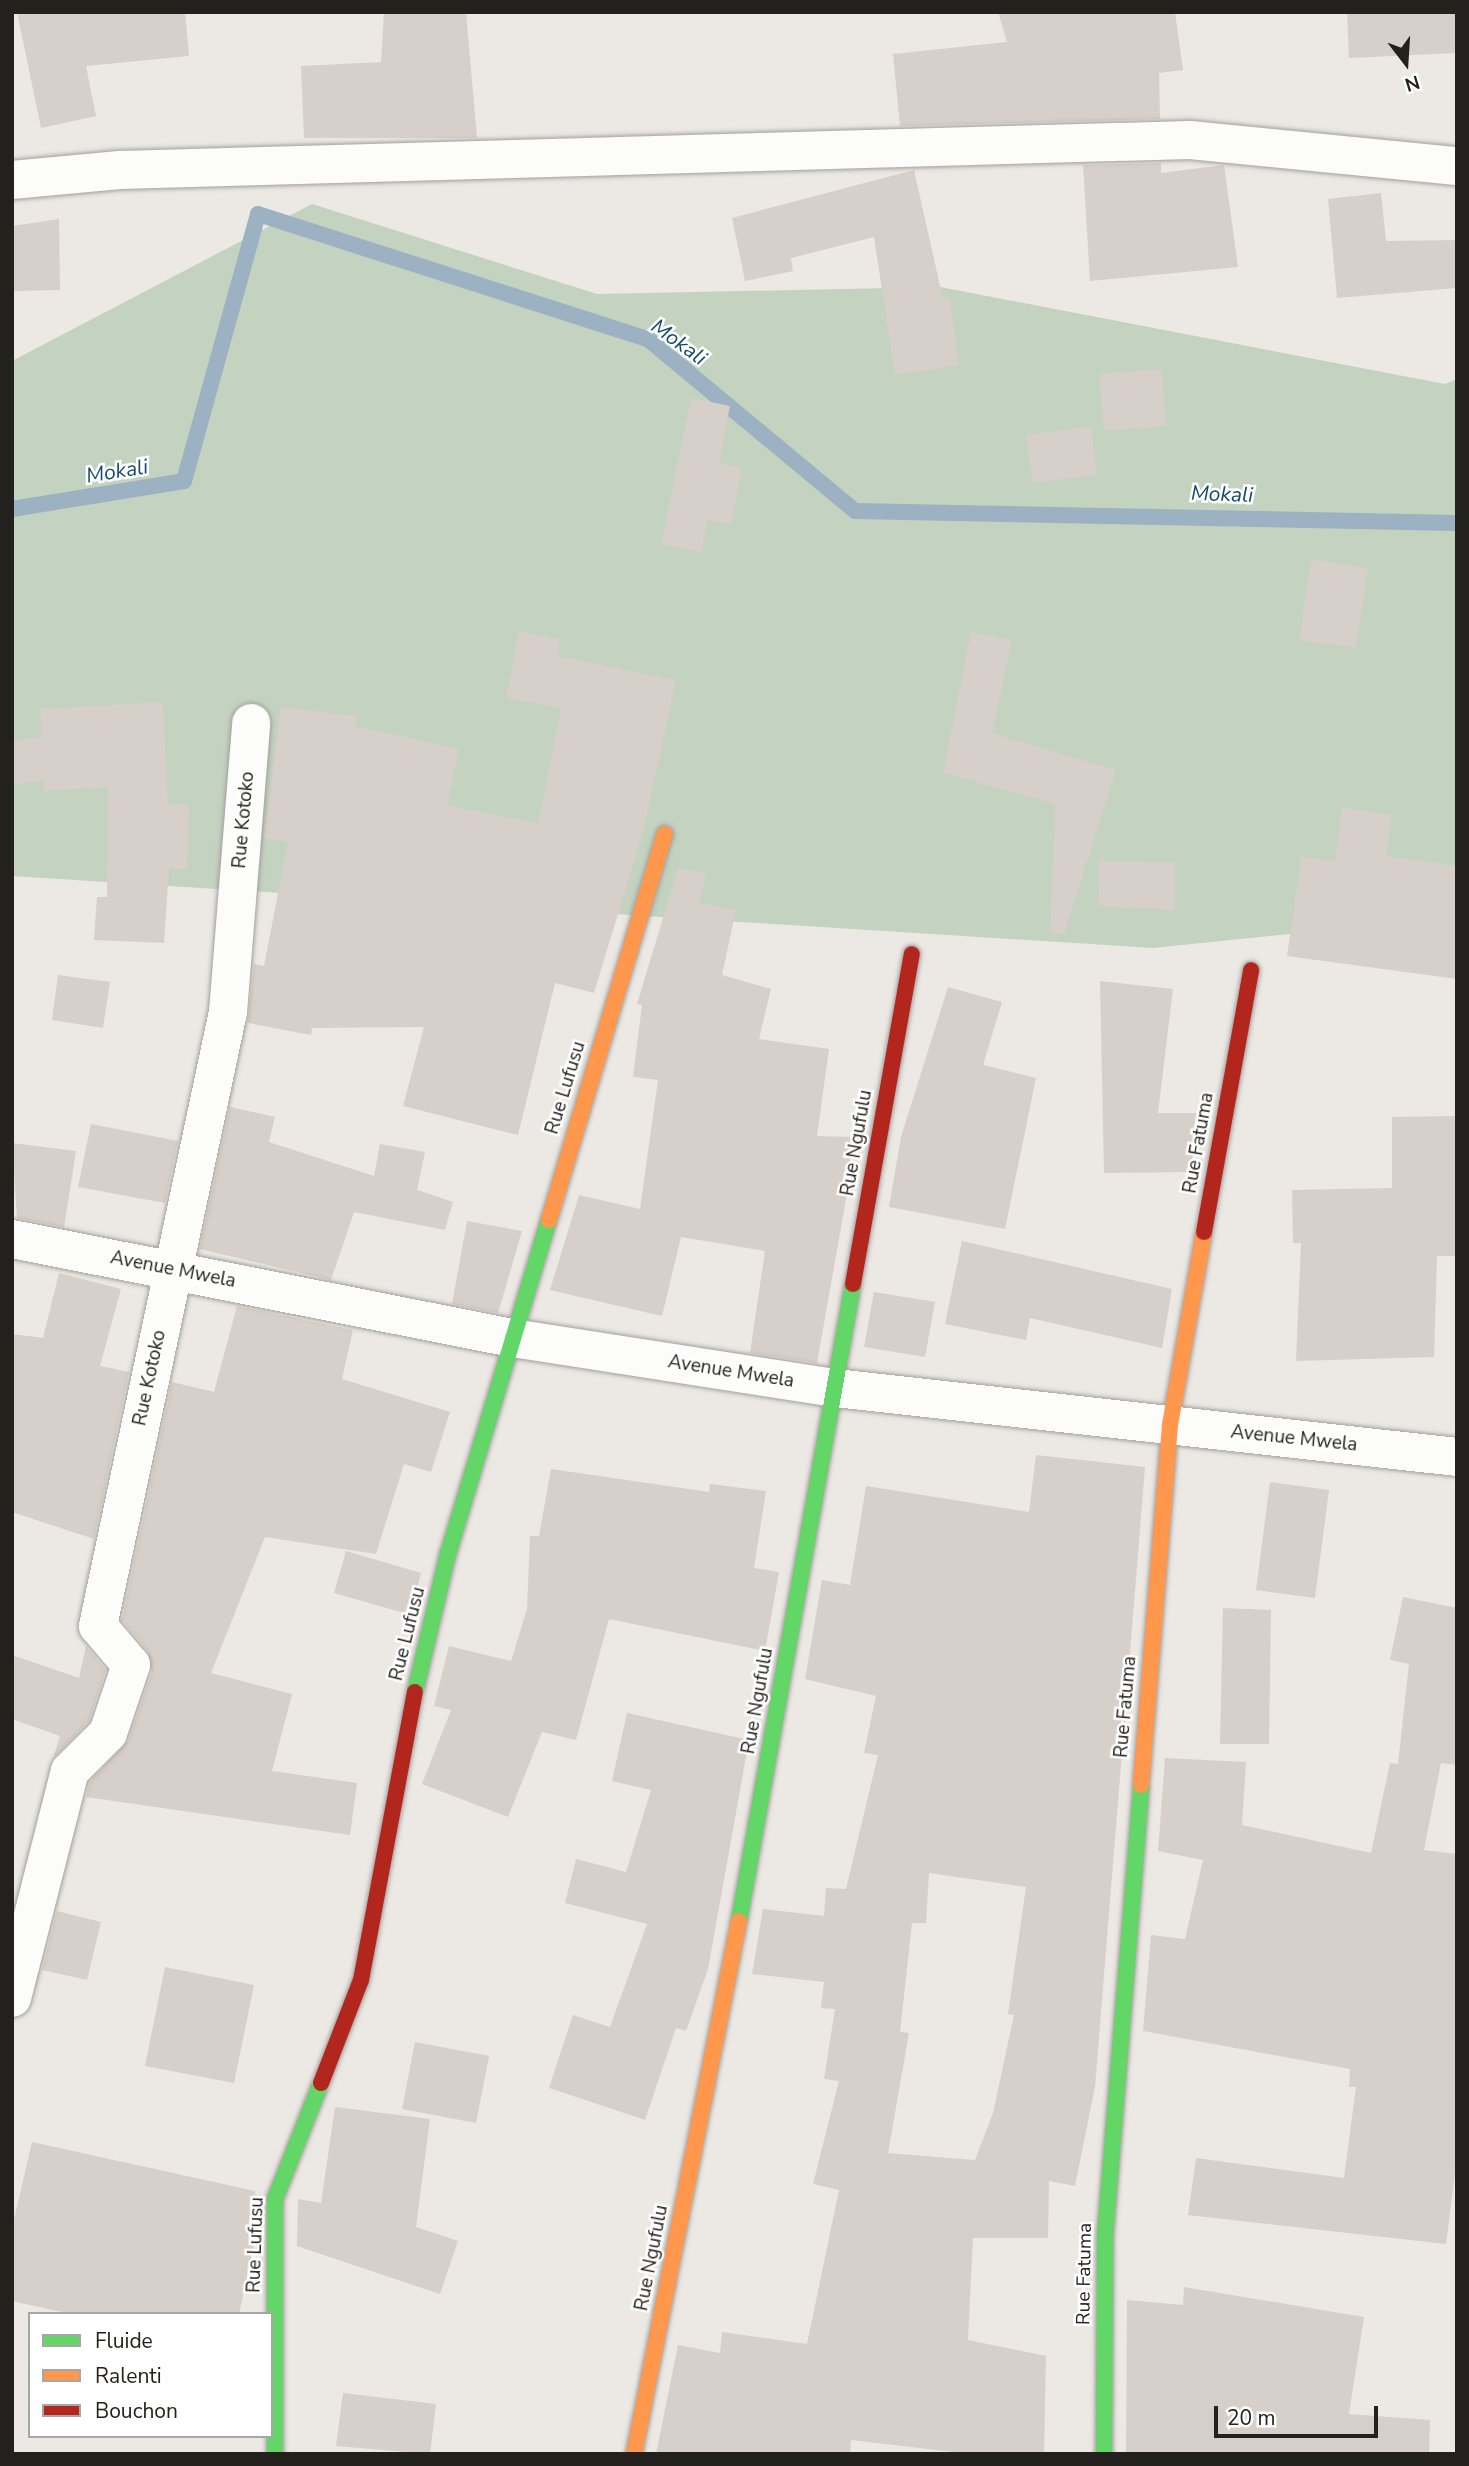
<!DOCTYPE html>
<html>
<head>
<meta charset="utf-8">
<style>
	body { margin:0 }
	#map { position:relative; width:1469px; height:2466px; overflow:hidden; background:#ece8e4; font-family:"Nunito Sans",sans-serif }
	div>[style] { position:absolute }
	.forest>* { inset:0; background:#c4d2c0 }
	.stream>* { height:16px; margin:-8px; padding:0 8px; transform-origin:8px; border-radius:8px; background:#9cb1c2 }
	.building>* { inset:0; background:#d7cfca }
	.roads { filter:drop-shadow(0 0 2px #a3a09d) drop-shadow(0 0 2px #a3a09d) }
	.street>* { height:38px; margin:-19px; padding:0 19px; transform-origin:19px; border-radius:19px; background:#fcfcfb }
	.fast>* { height:16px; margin:-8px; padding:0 8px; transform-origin:8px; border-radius:8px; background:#63d668 }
	.slow>* { height:16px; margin:-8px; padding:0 8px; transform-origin:8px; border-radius:8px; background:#ff974d }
	.jam>* { height:16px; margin:-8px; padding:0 8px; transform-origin:8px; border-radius:8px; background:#b3261e }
	span { translate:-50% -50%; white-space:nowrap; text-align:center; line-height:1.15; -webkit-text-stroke:5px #fff; paint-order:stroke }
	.street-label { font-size:19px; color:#23211e }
	.water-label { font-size:21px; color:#15496d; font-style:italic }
	.frame { position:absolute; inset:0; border:14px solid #23211e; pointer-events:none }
	.legend { position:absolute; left:28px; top:2312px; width:245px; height:126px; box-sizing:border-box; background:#fff; border:2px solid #a7a6a5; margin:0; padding:9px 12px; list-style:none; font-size:21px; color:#23211e }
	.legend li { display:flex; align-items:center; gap:14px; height:35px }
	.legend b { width:35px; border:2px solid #a7a6a5 }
	.north { position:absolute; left:1371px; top:28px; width:70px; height:70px; -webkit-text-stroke:5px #fff; paint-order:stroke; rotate:163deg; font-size:19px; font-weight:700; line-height:28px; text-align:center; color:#23211e }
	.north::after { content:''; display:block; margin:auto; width:24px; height:32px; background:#23211e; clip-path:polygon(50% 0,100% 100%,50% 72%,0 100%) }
	.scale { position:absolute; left:1214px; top:2406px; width:164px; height:32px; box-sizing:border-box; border:4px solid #23211e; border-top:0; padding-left:9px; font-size:21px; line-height:24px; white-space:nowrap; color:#23211e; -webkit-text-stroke:5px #fff; paint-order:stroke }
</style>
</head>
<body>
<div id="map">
	<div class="forest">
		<i style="clip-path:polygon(312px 204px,597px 294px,940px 287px,1445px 384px,1457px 379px,1457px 917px,1153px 948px,12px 876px,12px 361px)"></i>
	</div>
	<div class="stream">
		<i style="left:12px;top:509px;width:174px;rotate:-9.2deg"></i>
		<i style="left:184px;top:481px;width:277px;rotate:-74.5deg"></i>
		<i style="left:258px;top:214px;width:410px;rotate:17.8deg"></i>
		<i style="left:648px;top:339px;width:269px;rotate:39.7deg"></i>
		<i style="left:855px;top:511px;width:602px;rotate:1.14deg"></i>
	</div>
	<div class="building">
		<i style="clip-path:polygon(17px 12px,185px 12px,189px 56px,86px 66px,96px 116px,41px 128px)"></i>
		<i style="clip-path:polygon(384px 12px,466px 12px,477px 138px,304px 138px,301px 66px,381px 62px)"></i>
		<i style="clip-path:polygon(998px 12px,1175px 12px,1183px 70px,1159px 73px,1160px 119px,900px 126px,893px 54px,1007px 42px)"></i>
		<i style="clip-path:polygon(1347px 12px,1457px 12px,1457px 53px,1349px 58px)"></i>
		<i style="clip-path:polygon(1161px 163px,1161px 173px,1224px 165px,1238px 267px,1090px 281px,1083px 165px)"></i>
		<i style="clip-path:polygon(914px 170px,943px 299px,950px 298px,959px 365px,895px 375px,874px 237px,791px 258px,793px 271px,745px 281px,732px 218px)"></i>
		<i style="clip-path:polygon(1381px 193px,1386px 241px,1457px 240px,1457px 288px,1337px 298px,1328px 199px)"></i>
		<i style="clip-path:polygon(59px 219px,60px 290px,14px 291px,12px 226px)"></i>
		<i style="clip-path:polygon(1162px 369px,1166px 426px,1104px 431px,1099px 374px)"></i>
		<i style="clip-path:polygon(691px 398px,730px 406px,719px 463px,742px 468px,731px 524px,708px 520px,701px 552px,661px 544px)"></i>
		<i style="clip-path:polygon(1091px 427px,1097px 475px,1033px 483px,1026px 435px)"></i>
		<i style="clip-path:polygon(1311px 559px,1368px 568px,1356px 648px,1299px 640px)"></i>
		<i style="clip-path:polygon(519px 631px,560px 639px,558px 656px,676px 680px,644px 828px,594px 993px,555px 983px,518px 1135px,403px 1106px,424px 1027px,312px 1028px,311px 1035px,248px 1023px,254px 964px,264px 966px,288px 842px,264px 838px,281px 707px,357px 716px,356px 726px,459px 749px,447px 805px,538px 823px,561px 708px,506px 698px)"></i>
		<i style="clip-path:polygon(971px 632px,1012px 640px,992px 733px,1116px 770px,1064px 934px,1050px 932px,1055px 804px,943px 773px)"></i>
		<i style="clip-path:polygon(163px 702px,168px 804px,189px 805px,187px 869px,169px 869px,164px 943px,94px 940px,97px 897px,107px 897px,108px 787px,45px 791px,44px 781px,12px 785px,12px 741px,42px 737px,40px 709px)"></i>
		<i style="clip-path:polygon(1342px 807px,1392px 815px,1386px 856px,1457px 866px,1457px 979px,1287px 956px,1301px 857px,1335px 861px)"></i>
		<i style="clip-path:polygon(1098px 861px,1175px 862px,1175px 910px,1099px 906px)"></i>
		<i style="clip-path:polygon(678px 868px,706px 873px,700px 903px,736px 910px,722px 975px,771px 989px,759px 1039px,829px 1049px,817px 1136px,857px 1137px,817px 1363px,750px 1353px,765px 1251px,681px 1237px,662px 1316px,550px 1290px,579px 1195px,640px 1209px,658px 1080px,633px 1077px,642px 1005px,637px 1004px)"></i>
		<i style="clip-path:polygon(58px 975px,110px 982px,103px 1028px,52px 1020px)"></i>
		<i style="clip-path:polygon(1100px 981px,1173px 989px,1158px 1113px,1203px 1113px,1193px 1172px,1104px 1173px)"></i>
		<i style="clip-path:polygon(948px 987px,1002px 1002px,983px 1065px,1036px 1078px,1005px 1229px,889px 1207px,901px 1137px)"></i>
		<i style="clip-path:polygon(230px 1107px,275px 1117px,269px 1142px,374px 1176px,380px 1144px,425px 1152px,417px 1190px,453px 1202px,445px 1230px,354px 1212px,331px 1280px,200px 1249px)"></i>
		<i style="clip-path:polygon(1457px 1116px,1457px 1256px,1437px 1256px,1434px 1357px,1296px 1361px,1301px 1243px,1293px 1243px,1292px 1190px,1392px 1188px,1392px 1117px)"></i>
		<i style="clip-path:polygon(91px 1124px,178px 1141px,165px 1203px,78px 1187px)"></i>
		<i style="clip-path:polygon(12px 1143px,76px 1151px,64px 1227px,17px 1218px)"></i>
		<i style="clip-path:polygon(467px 1221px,522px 1231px,498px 1313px,452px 1304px)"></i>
		<i style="clip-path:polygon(962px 1241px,1172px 1289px,1162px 1348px,1030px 1318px,1026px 1340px,945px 1324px)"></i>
		<i style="clip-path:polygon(59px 1273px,121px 1289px,100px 1366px,129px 1372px,94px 1539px,12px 1512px,12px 1334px,43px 1338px)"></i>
		<i style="clip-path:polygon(874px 1292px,935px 1302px,925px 1357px,864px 1347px)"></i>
		<i style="clip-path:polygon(237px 1306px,353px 1330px,342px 1379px,450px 1412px,431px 1472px,404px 1464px,376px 1554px,265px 1537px,211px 1673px,292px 1694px,272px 1771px,357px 1783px,350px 1835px,86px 1797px,90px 1782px,128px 1741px,152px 1672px,148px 1651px,122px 1620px,172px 1382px,214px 1392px)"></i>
		<i style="clip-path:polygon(evenodd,1036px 1455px,1145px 1467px,1095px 2087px,1075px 2186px,1049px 2181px,1048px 2238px,973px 2238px,968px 2340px,1046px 2356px,1044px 2454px,970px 2454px,851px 2440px,850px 2454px,656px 2454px,678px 2345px,720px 2353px,722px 2332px,807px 2344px,839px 2190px,813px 2184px,839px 2081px,824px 2079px,835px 2009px,821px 2008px,824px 1982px,752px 1974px,763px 1909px,824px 1916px,826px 1888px,846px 1889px,878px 1755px,864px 1753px,876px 1696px,805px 1679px,822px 1580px,850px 1585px,866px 1486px,1029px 1512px,1036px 1455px,929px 1873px,1026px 1887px,1008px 2014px,1014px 2015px,993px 2113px,975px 2160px,888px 2153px,909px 2033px,900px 2032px,912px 1923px,926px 1923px,929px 1873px)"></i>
		<i style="clip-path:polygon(551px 1469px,709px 1492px,710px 1484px,766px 1491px,754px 1568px,779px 1572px,765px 1651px,609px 1619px,576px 1740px,542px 1732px,508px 1817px,422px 1784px,451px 1710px,434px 1706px,449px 1646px,511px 1661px,527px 1609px,530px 1536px,539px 1536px)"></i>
		<i style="clip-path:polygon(1270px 1482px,1329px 1490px,1315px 1598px,1256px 1590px)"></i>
		<i style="clip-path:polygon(346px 1551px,421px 1573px,411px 1615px,334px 1593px)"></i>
		<i style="clip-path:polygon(1403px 1597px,1457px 1608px,1457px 1765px,1441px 1763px,1424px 1850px,1457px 1854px,1457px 2158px,1446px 2244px,1188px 2215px,1196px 2158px,1344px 2178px,1356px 2087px,1349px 2087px,1350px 2069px,1143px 2031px,1151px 1935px,1185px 1939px,1203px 1860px,1158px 1851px,1165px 1758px,1246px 1762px,1242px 1825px,1371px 1853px,1390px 1763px,1398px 1764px,1409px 1664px,1390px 1660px)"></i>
		<i style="clip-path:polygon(1223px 1608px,1271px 1610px,1269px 1744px,1220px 1744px)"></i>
		<i style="clip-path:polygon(86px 1646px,106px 1670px,89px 1721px,53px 1758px,60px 1736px,12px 1719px,12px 1655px,79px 1678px)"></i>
		<i style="clip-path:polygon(627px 1713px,749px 1740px,708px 1969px,686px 2031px,676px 2028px,645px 2120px,549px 2088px,573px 2015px,610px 2027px,647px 1924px,565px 1903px,576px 1859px,626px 1872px,651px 1790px,612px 1781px)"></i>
		<i style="clip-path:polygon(57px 1911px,101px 1922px,87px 1980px,42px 1970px)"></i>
		<i style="clip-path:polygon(165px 1967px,254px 1985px,234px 2083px,145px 2066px)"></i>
		<i style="clip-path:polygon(415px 2042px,489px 2056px,476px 2123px,402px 2109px)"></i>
		<i style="clip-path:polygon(335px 2107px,430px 2119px,416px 2227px,458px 2241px,440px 2294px,297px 2246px,298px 2199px,321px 2203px)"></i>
		<i style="clip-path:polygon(32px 2142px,255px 2191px,253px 2249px,239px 2314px,71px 2314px,12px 2301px,12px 2228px)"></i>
		<i style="clip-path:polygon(1184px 2287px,1364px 2317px,1349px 2414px,1430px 2420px,1429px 2454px,1126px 2454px,1127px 2300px,1183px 2305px)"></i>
		<i style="clip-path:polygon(343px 2393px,436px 2404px,430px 2454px,336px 2446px)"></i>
	</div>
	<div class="roads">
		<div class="street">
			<i style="left:12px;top:180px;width:108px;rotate:-5.3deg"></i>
			<i style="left:120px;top:170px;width:1070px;rotate:-1.61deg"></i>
			<i style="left:1190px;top:140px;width:268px;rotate:5.6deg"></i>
			<i style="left:12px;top:1239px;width:510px;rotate:11.2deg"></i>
			<i style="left:512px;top:1338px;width:327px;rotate:8.8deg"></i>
			<i style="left:835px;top:1388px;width:626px;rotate:6.33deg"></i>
			<i style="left:12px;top:1998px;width:234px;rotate:-75.7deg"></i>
			<i style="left:70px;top:1771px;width:54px;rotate:-45deg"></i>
			<i style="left:108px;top:1733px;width:72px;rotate:-71.3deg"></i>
			<i style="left:131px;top:1665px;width:51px;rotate:-130.2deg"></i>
			<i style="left:98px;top:1626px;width:628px;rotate:-78.05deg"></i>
			<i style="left:228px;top:1012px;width:290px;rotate:-85.4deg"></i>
		</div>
		<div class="fast">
			<i style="left:415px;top:1692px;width:142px;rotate:-76.6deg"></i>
			<i style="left:448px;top:1554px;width:349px;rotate:-73.2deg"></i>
			<i style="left:739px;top:1921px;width:647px;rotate:-79.85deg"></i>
			<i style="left:275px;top:2454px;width:255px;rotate:-90deg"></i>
			<i style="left:275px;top:2199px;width:125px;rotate:-68.4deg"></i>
			<i style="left:1104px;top:2454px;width:217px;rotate:-89.7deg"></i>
			<i style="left:1105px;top:2237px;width:453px;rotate:-85.4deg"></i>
		</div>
		<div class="slow">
			<i style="left:549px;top:1220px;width:403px;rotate:-73.3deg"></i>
			<i style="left:1141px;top:1785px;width:361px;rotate:-85.4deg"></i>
			<i style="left:1170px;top:1425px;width:196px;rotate:-80deg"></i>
			<i style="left:634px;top:2454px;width:543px;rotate:-78.86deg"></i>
		</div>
		<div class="jam">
			<i style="left:1204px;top:1232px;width:266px;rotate:-79.8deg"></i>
			<i style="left:853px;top:1284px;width:335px;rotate:-79.9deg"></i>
			<i style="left:321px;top:2083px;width:110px;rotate:-68.8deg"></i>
			<i style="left:361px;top:1980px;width:293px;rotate:-79.4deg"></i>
		</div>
	</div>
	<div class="street-label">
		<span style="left:244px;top:820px;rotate:-85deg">Rue Kotoko</span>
		<span style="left:566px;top:1088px;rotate:-73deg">Rue Lufusu</span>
		<span style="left:857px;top:1143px;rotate:-80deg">Rue Ngufulu</span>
		<span style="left:1199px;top:1143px;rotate:-80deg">Rue Fatuma</span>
		<span style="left:173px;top:1270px;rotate:11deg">Avenue Mwela</span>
		<span style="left:731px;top:1372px;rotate:9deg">Avenue Mwela</span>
		<span style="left:150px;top:1378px;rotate:-78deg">Rue Kotoko</span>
		<span style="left:1294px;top:1439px;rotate:6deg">Avenue Mwela</span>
		<span style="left:408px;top:1634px;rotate:-76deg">Rue Lufusu</span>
		<span style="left:758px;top:1701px;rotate:-80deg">Rue Ngufulu</span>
		<span style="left:1126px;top:1707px;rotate:-85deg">Rue Fatuma</span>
		<span style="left:256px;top:2245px;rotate:-88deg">Rue Lufusu</span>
		<span style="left:652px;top:2258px;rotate:-79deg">Rue Ngufulu</span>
		<span style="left:1085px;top:2274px;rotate:-89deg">Rue Fatuma</span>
	</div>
	<div class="water-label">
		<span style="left:679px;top:342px;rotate:36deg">Mokali</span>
		<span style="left:117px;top:471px;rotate:-9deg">Mokali</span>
		<span style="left:1222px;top:494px;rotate:2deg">Mokali</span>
	</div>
	<div class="frame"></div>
	<ul class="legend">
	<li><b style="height:9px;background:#63d668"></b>Fluide</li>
	<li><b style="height:9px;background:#ff974d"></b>Ralenti</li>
	<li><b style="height:9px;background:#b3261e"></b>Bouchon</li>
	</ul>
	<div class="north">N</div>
	<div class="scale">20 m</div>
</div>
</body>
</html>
